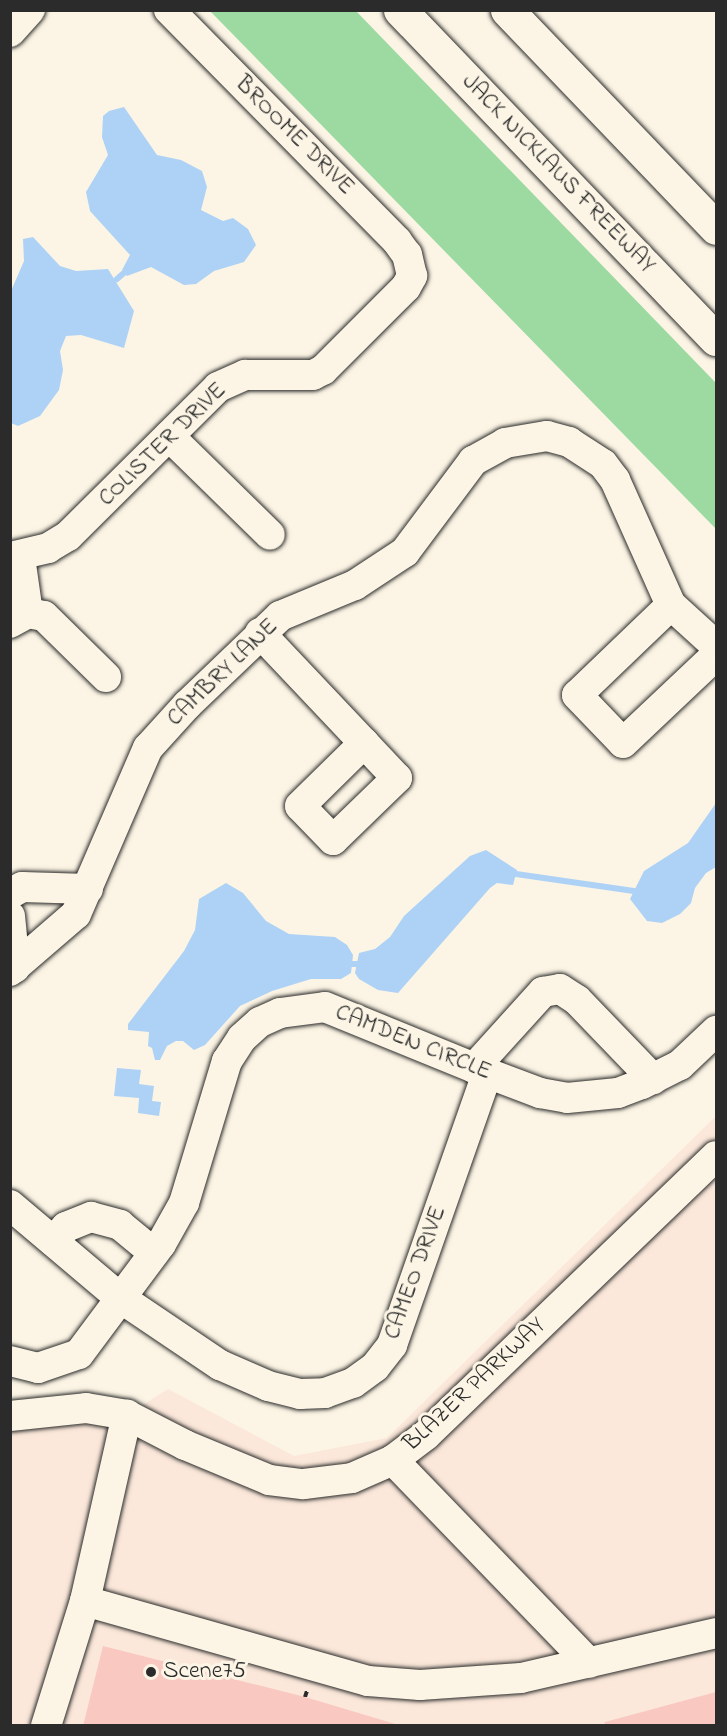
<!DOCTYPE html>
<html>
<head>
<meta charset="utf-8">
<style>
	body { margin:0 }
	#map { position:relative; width:727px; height:1736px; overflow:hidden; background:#fcf5e5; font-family:"Indie Flower",sans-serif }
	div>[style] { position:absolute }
	.built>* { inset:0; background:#fbe8da }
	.green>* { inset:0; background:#9ddaa2 }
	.water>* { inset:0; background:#add2f6 }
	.stream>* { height:6px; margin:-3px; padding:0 3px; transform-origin:3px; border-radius:3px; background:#add2f6 }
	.building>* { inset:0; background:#f8c8c1 }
	.path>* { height:4px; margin-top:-2px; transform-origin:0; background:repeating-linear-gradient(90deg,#2b2b2b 0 6px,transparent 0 10.5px) }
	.roads { filter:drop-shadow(0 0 2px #2b2b2b) drop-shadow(0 0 2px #2b2b2b) }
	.minor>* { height:30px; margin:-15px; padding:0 15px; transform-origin:15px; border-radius:15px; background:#fcf5e5 }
	.highway>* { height:33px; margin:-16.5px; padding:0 16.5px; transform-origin:16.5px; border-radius:16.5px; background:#fcf5e5 }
	.dots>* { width:16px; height:16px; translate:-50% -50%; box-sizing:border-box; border:3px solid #fcf5e5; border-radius:50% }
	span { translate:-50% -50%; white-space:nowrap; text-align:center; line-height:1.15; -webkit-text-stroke:6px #fcf5e5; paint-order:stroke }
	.street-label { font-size:24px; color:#2b2b2b }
	.poi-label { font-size:24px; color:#2b2b2b }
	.left { translate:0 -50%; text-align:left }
	.frame { position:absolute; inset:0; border:12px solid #2b2b2b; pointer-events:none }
</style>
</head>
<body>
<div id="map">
	<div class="built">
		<i style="clip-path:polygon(716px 1116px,716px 1725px,11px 1725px,10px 1416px,127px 1415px,168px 1389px,294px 1456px,387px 1438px)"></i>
	</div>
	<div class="green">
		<i style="clip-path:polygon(210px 11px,356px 11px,716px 383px,716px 529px)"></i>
	</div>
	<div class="water">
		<i style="clip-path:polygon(124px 107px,157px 155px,181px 160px,202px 171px,207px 187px,201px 210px,223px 221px,233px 218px,248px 229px,256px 245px,244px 262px,214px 271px,196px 284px,184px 285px,151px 267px,127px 276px,122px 270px,130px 255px,90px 211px,86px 192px,108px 155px,102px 137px,103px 116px,109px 111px)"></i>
		<i style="clip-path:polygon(33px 237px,60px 266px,76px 271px,108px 269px,134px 311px,124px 348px,81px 335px,66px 336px,60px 351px,63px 370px,59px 390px,40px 416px,18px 426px,11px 423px,11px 291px,24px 261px,23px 239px)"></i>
		<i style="clip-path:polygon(716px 803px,716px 867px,706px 873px,695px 888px,691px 903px,680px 914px,662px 923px,647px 921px,630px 899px,644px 871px,688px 843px)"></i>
		<i style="clip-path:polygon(486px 850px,517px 870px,513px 885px,497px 883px,490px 888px,398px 993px,378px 990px,359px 979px,355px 973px,359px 953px,375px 949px,390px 937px,404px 916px,470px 856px)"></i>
		<i style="clip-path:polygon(226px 883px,243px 893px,266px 921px,289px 934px,335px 937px,347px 945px,353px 955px,351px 973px,341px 979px,311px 979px,272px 991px,240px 1006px,205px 1045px,194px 1050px,183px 1041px,176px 1041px,167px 1046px,160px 1060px,155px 1060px,152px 1048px,148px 1046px,149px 1032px,128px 1030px,128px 1024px,184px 951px,195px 930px,199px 899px)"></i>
		<i style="clip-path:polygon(117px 1068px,141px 1070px,139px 1084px,154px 1086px,152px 1101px,161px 1102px,159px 1116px,138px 1113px,139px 1098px,114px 1096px)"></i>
	</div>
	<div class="stream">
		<i style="left:117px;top:279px;width:9px;rotate:-41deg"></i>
		<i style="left:516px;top:874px;width:119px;rotate:8.2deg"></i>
		<i style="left:352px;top:964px;width:5px"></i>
	</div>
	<div class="building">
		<i style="clip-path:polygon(103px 1646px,305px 1697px,402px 1726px,83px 1726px)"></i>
		<i style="clip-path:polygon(716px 1692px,716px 1726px,604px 1726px,605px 1722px)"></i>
	</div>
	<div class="path">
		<i style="left:305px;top:1697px;width:9px;rotate:-72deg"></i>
	</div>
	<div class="roads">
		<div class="minor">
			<i style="left:10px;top:32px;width:30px;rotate:-48deg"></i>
			<i style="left:169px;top:436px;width:141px;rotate:44.4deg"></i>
			<i style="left:10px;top:557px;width:39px;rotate:-13deg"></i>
			<i style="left:48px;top:548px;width:23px;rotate:-31deg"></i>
			<i style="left:68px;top:536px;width:211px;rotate:-44.8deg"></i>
			<i style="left:218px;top:387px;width:30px;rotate:-24deg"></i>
			<i style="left:245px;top:375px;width:68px"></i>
			<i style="left:313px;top:375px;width:11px;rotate:-27deg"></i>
			<i style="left:323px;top:370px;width:117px;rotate:-45deg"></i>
			<i style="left:406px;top:287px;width:13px;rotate:-61deg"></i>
			<i style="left:412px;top:276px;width:22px;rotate:-103deg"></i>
			<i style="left:407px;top:255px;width:17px;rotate:-126deg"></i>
			<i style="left:397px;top:241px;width:325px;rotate:-134.6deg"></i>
			<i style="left:20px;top:557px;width:57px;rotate:81.9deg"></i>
			<i style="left:671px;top:605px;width:130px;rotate:136.2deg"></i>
			<i style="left:577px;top:695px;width:66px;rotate:46.2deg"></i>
			<i style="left:623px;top:743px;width:128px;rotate:-43.4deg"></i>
			<i style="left:10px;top:623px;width:21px;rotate:-29deg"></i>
			<i style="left:28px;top:613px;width:16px;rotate:11deg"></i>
			<i style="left:44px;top:616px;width:87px;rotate:44.5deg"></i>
			<i style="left:260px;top:633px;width:151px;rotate:46.6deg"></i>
			<i style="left:364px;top:743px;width:48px;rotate:46.7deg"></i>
			<i style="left:397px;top:778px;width:89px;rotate:135.9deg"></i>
			<i style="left:333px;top:840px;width:47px;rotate:-134.1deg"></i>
			<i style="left:300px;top:806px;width:90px;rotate:-44.5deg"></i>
			<i style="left:10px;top:894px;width:14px;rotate:-30deg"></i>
			<i style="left:22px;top:887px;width:66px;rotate:1.7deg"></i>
			<i style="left:10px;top:916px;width:52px;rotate:84.5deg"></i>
			<i style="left:10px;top:971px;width:87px;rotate:-40.8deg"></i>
			<i style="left:76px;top:914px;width:181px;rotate:-66.6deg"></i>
			<i style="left:148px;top:748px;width:58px;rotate:-47.8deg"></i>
			<i style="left:187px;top:705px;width:129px;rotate:-43.7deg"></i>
			<i style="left:280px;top:616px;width:81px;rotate:-22.5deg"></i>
			<i style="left:355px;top:585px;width:60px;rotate:-33.4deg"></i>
			<i style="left:405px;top:552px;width:114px;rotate:-53.2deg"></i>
			<i style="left:473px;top:461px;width:37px;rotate:-29deg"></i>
			<i style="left:505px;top:443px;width:43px;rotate:-9.5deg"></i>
			<i style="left:547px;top:436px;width:23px;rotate:15deg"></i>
			<i style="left:569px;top:442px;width:40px;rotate:32.9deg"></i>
			<i style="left:603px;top:464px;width:20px;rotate:53deg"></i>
			<i style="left:615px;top:480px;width:137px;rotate:65.9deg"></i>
			<i style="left:671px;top:605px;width:61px;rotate:42.3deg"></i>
			<i style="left:474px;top:1068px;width:103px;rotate:-47.8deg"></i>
			<i style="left:543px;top:992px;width:17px;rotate:-10deg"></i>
			<i style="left:560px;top:989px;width:20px;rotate:33deg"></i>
			<i style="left:577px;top:1000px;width:110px;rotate:46.1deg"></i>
			<i style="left:10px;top:1205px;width:143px;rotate:40.2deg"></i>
			<i style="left:119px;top:1297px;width:122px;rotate:34deg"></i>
			<i style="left:220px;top:1365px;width:52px;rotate:23.6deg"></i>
			<i style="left:268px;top:1386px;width:33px;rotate:14deg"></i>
			<i style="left:300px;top:1394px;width:25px;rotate:-2deg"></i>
			<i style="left:325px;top:1393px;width:30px;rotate:-20deg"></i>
			<i style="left:353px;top:1383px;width:27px;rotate:-36deg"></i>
			<i style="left:375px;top:1367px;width:28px;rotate:-52deg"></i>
			<i style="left:392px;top:1345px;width:288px;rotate:-70.7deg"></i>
			<i style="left:53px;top:1241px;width:19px;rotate:-47deg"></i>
			<i style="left:66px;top:1227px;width:27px;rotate:-22deg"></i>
			<i style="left:91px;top:1217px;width:30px;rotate:15deg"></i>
			<i style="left:120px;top:1225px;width:44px;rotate:39.5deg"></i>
			<i style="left:10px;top:1361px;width:29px;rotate:14deg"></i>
			<i style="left:38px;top:1368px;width:43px;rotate:-18.9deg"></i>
			<i style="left:79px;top:1354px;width:137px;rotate:-53.3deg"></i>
			<i style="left:161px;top:1244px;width:47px;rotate:-60.7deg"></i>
			<i style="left:184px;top:1203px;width:148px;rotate:-73.2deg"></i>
			<i style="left:227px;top:1061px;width:27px;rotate:-57deg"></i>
			<i style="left:242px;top:1038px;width:24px;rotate:-42deg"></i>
			<i style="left:260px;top:1022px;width:22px;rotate:-24deg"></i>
			<i style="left:280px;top:1013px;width:45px;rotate:-7.6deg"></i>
			<i style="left:325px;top:1007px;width:175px;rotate:22.2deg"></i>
			<i style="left:487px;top:1073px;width:57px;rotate:20.7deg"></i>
			<i style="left:540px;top:1093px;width:27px;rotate:10deg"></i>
			<i style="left:567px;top:1098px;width:51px;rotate:-5.6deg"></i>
			<i style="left:618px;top:1093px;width:26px;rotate:-21deg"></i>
			<i style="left:642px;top:1084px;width:42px;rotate:-26.6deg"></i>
			<i style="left:680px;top:1065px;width:50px;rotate:-43.4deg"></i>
			<i style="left:10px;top:1416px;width:76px;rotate:-6deg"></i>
			<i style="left:86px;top:1408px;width:42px;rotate:9.7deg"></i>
			<i style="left:127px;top:1415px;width:65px;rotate:27.3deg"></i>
			<i style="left:185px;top:1445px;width:91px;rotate:22.6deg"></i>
			<i style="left:269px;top:1480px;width:35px;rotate:7deg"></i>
			<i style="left:304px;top:1484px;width:48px;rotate:-7.1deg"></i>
			<i style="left:352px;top:1478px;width:45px;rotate:-23.7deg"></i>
			<i style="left:393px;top:1460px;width:41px;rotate:-37.1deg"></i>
			<i style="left:426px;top:1435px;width:402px;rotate:-43.9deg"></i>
			<i style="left:393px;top:1460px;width:282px;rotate:46deg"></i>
			<i style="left:85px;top:1601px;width:294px;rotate:15.8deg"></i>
			<i style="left:368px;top:1681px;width:52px;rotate:4.4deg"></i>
			<i style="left:420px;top:1685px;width:101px;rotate:-4deg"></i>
			<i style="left:521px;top:1678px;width:200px;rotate:-13deg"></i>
			<i style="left:46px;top:1726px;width:131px;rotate:-72.7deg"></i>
			<i style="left:85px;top:1601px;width:191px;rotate:-77.3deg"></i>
		</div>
		<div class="highway">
			<i style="left:400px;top:10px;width:456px;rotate:46.2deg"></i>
			<i style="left:507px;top:10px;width:302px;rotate:46.2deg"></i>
		</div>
	</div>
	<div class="dots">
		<i style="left:151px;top:1672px;background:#2b2b2b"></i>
	</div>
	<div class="street-label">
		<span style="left:294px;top:136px;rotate:45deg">BROOME DRIVE</span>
		<span style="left:558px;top:174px;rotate:46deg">JACK NICKLAUS FREEWAY</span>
		<span style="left:163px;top:445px;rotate:-44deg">COLISTER DRIVE</span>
		<span style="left:223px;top:673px;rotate:-44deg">CAMBRY LANE</span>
		<span style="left:413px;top:1043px;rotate:22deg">CAMDEN CIRCLE</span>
		<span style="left:416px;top:1273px;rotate:-70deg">CAMEO DRIVE</span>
		<span style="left:475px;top:1385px;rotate:-43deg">BLAZER PARKWAY</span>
	</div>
	<div class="poi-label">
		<span class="left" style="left:163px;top:1672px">Scene75</span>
	</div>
	<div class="frame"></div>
</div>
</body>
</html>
